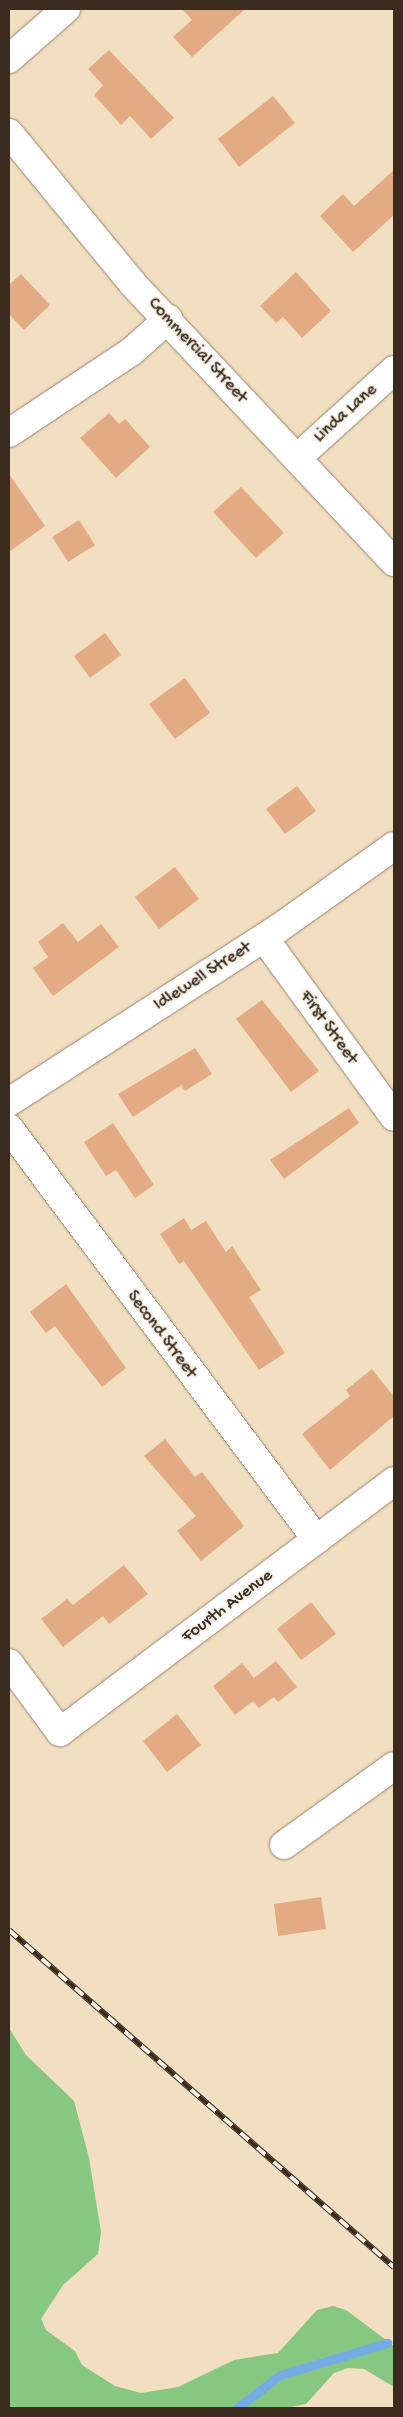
<!DOCTYPE html>
<html>
<head>
<meta charset="utf-8">
<style>
	body { margin:0 }
	#map { position:relative; width:403px; height:2417px; overflow:hidden; background:#f2dec0; font-family:"Gochi Hand",sans-serif }
	div>[style] { position:absolute }
	.green>* { inset:0; background:#86c881 }
	.stream>* { height:9px; margin:-4.5px; padding:0 4.5px; transform-origin:4.5px; border-radius:4.5px; background:#73ade4 }
	.building>* { inset:0; background:#e3ab83 }
	.roads { filter:drop-shadow(0 0 1px #96846f) drop-shadow(0 0 1px #96846f) }
	.minor>* { height:28px; margin:-14px; padding:0 14px; transform-origin:14px; border-radius:14px; background:#fff }
	.major>* { height:28px; margin:-14px; padding:0 14px; transform-origin:14px; border-radius:14px; background:#fff }
	.rail>* { height:5.5px; margin-top:-2.75px; transform-origin:0; background:repeating-linear-gradient(90deg,#f7f3e8 0 11px,#3b2a1e 0 22px); box-sizing:border-box; border-block:1px solid #3b2a1e }
	span { translate:-50% -50%; white-space:nowrap; text-align:center; line-height:1.15; -webkit-text-stroke:4px #f7f3e8; paint-order:stroke }
	.street-label { font-size:18px; color:#3b2a1e }
	.frame { position:absolute; inset:0; border:10px solid #3b2a1e; pointer-events:none }
</style>
</head>
<body>
<div id="map">
	<div class="green">
		<i style="clip-path:polygon(9px 2028px,26px 2055px,74px 2101px,89px 2158px,101px 2232px,98px 2254px,63px 2285px,41px 2319px,46px 2330px,75px 2351px,82px 2365px,115px 2386px,141px 2393px,178px 2387px,234px 2360px,278px 2353px,317px 2310px,333px 2306px,346px 2310px,394px 2346px,394px 2387px,364px 2369px,348px 2368px,334px 2373px,306px 2404px,285px 2408px,9px 2408px)"></i>
	</div>
	<div class="stream">
		<i style="left:237px;top:2408px;width:54px;rotate:-37.5deg"></i>
		<i style="left:280px;top:2375px;width:112px;rotate:-16.7deg"></i>
	</div>
	<div class="building">
		<i style="clip-path:polygon(182px 9px,245px 9px,192px 57px,173px 37px,192px 20px)"></i>
		<i style="clip-path:polygon(109px 50px,174px 118px,151px 139px,130px 116px,121px 125px,94px 95px,103px 85px,88px 69px)"></i>
		<i style="clip-path:polygon(273px 96px,295px 123px,239px 167px,218px 139px)"></i>
		<i style="clip-path:polygon(394px 170px,394px 215px,353px 252px,320px 216px,343px 194px,354px 206px)"></i>
		<i style="clip-path:polygon(296px 272px,331px 311px,302px 338px,283px 317px,276px 323px,260px 306px)"></i>
		<i style="clip-path:polygon(21px 274px,50px 305px,24px 330px,9px 314px,9px 285px)"></i>
		<i style="clip-path:polygon(109px 413px,119px 424px,125px 419px,150px 447px,116px 478px,80px 438px)"></i>
		<i style="clip-path:polygon(9px 474px,45px 526px,9px 552px)"></i>
		<i style="clip-path:polygon(241px 487px,284px 533px,256px 558px,213px 512px)"></i>
		<i style="clip-path:polygon(79px 520px,95px 545px,68px 562px,52px 537px)"></i>
		<i style="clip-path:polygon(105px 633px,121px 655px,90px 678px,74px 656px)"></i>
		<i style="clip-path:polygon(185px 678px,210px 713px,175px 739px,149px 704px)"></i>
		<i style="clip-path:polygon(297px 786px,316px 811px,285px 834px,266px 809px)"></i>
		<i style="clip-path:polygon(175px 867px,199px 899px,159px 929px,135px 897px)"></i>
		<i style="clip-path:polygon(63px 923px,78px 942px,101px 924px,119px 947px,53px 996px,33px 968px,48px 957px,38px 942px)"></i>
		<i style="clip-path:polygon(262px 1000px,319px 1071px,291px 1092px,236px 1019px)"></i>
		<i style="clip-path:polygon(195px 1048px,212px 1074px,185px 1091px,181px 1085px,133px 1117px,118px 1094px)"></i>
		<i style="clip-path:polygon(349px 1108px,359px 1123px,284px 1179px,270px 1160px)"></i>
		<i style="clip-path:polygon(113px 1123px,154px 1185px,135px 1198px,116px 1170px,106px 1176px,84px 1142px)"></i>
		<i style="clip-path:polygon(184px 1218px,191px 1230px,206px 1221px,226px 1252px,232px 1246px,261px 1290px,249px 1297px,285px 1353px,259px 1370px,184px 1261px,179px 1264px,160px 1234px)"></i>
		<i style="clip-path:polygon(66px 1284px,126px 1368px,102px 1387px,55px 1326px,46px 1333px,30px 1312px)"></i>
		<i style="clip-path:polygon(372px 1369px,394px 1397px,394px 1416px,330px 1470px,302px 1434px,350px 1396px,346px 1390px)"></i>
		<i style="clip-path:polygon(165px 1439px,195px 1477px,202px 1472px,244px 1526px,201px 1561px,177px 1531px,196px 1516px,144px 1456px)"></i>
		<i style="clip-path:polygon(124px 1565px,148px 1594px,109px 1624px,103px 1616px,63px 1647px,41px 1619px,67px 1599px,73px 1605px)"></i>
		<i style="clip-path:polygon(311px 1602px,336px 1634px,301px 1660px,277px 1629px)"></i>
		<i style="clip-path:polygon(276px 1661px,297px 1687px,278px 1702px,274px 1697px,259px 1708px,253px 1701px,235px 1715px,213px 1686px,242px 1663px,254px 1678px)"></i>
		<i style="clip-path:polygon(177px 1714px,201px 1745px,167px 1772px,143px 1741px)"></i>
		<i style="clip-path:polygon(321px 1897px,326px 1929px,278px 1936px,274px 1904px)"></i>
	</div>
	<div class="roads">
		<div class="minor">
			<i style="left:9px;top:59px;width:76px;rotate:-41.3deg"></i>
			<i style="left:9px;top:433px;width:146px;rotate:-33.6deg"></i>
			<i style="left:131px;top:352px;width:50px;rotate:-41.7deg"></i>
			<i style="left:297px;top:458px;width:131px;rotate:-42.2deg"></i>
			<i style="left:264px;top:938px;width:221px;rotate:54deg"></i>
			<i style="left:9px;top:1102px;width:321px;rotate:-32.8deg"></i>
			<i style="left:279px;top:928px;width:141px;rotate:-35.5deg"></i>
			<i style="left:9px;top:1128px;width:514px;rotate:53.22deg"></i>
			<i style="left:9px;top:1663px;width:86px;rotate:53.5deg"></i>
			<i style="left:60px;top:1732px;width:418px;rotate:-36.9deg"></i>
			<i style="left:284px;top:1845px;width:135px;rotate:-35.7deg"></i>
		</div>
		<div class="major">
			<i style="left:9px;top:133px;width:194px;rotate:50.6deg"></i>
			<i style="left:132px;top:283px;width:383px;rotate:46.8deg"></i>
		</div>
	</div>
	<div class="rail">
		<i style="left:9px;top:1930px;width:512px;rotate:41.2deg"></i>
	</div>
	<div class="street-label">
		<span style="left:197px;top:351px;rotate:47deg">Commercial Street</span>
		<span style="left:346px;top:414px;rotate:-42deg">Linda Lane</span>
		<span style="left:203px;top:977px;rotate:-33deg">Idlewell Street</span>
		<span style="left:328px;top:1028px;rotate:54deg">First Street</span>
		<span style="left:161px;top:1335px;rotate:53deg">Second Street</span>
		<span style="left:228px;top:1607px;rotate:-37deg">Fourth Avenue</span>
	</div>
	<div class="frame"></div>
</div>
</body>
</html>
